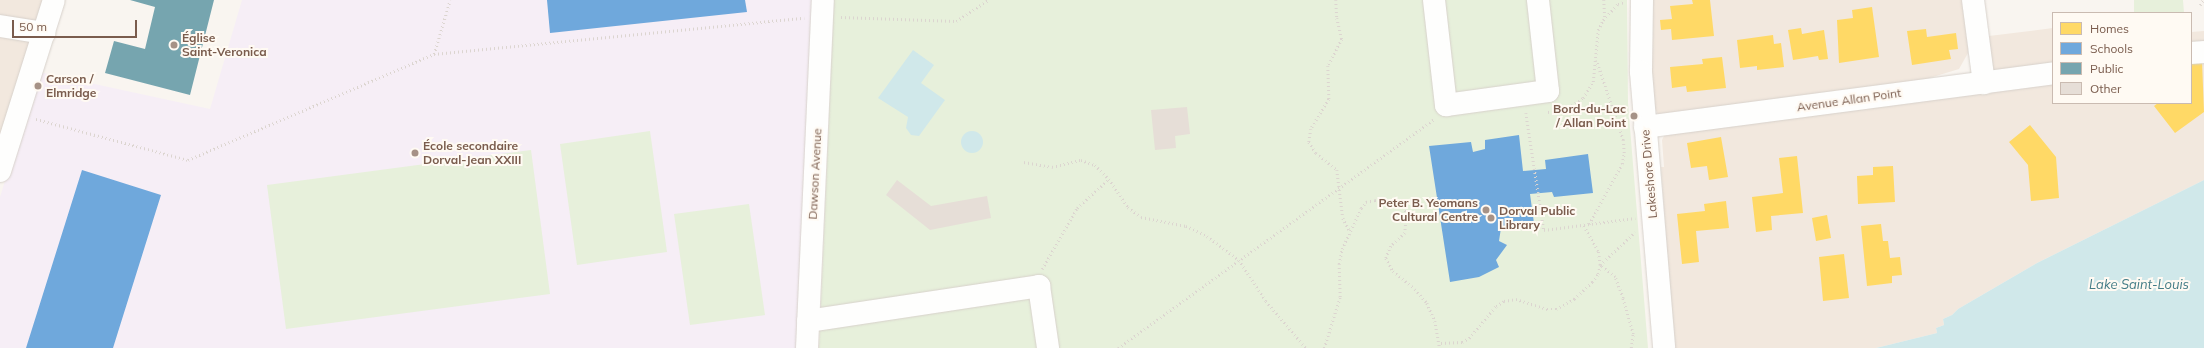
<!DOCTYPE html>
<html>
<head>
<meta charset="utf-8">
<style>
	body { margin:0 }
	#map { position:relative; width:2204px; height:348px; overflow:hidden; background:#f9f5f0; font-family:Mulish,sans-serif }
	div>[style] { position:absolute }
	.residential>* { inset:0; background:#f2e8de }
	.education>* { inset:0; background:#f6eef6 }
	.green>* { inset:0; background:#e7f0db }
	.water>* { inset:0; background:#d0e8ea }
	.round { border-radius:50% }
	.homes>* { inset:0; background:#ffd966 }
	.schools>* { inset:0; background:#6fa8dc }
	.public>* { inset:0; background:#76a5af }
	.building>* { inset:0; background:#e6ded7 }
	.path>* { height:2.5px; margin-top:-1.25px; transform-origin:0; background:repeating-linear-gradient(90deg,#dcd5d0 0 1px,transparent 0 4px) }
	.roads { filter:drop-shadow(0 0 1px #d7d1cb) drop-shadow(0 0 1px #d7d1cb) }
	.minor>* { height:22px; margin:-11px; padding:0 11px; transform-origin:11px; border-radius:11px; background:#fefefd }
	.dots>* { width:11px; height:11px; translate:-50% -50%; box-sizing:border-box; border:2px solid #fffaf3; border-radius:50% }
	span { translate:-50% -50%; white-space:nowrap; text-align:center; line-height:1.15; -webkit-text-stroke:4px #fffaf3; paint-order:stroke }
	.poi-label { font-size:12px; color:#7a5c4d; font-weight:700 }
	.left { translate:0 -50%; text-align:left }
	.right { translate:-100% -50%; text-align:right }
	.street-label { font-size:12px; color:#7a5c4d }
	.water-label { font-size:13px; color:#437c86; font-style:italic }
	.legend { position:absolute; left:2052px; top:12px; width:140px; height:92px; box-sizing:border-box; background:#fffaf3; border:1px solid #cabbb1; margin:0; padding:5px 7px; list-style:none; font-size:12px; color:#7a5c4d }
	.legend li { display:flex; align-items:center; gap:8px; height:20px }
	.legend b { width:20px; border:1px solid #cabbb1 }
	.scale { position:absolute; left:12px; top:20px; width:125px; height:18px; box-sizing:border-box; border:2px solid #7a5c4d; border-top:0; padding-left:5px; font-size:12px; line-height:14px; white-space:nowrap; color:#7a5c4d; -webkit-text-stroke:3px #fffaf3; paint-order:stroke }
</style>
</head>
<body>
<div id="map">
	<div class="residential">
		<i style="clip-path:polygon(0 0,54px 0,0 174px)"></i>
		<i style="clip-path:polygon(1652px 0,1969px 0,1968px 53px,1959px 69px,1923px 80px,1664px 116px,1658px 114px,1655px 109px,1652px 80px)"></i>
		<i style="clip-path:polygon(2053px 28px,2053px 103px,2191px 103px,2191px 32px,2204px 31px,2204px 180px,2037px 263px,1958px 309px,1952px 315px,1943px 319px,1944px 325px,1936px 328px,1937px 333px,1876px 348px,1674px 348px,1661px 167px,1664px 167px,1662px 140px,1666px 132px,1967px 86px,1987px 49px,1989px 36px)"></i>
	</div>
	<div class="education">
		<i style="clip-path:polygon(242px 0,832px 0,796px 348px,0 348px,0 197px,39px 72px,210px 109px)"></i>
	</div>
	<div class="green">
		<i style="clip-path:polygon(834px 0,1627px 0,1628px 103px,1648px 348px,819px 348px)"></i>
		<i style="clip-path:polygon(2134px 0,2183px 0,2184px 13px,2134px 13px)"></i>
		<i style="clip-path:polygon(650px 131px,667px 252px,577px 265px,560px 144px)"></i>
		<i style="clip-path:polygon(531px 150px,550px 294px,286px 329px,267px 185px)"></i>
		<i style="clip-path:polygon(749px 204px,765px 315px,690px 325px,674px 214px)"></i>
	</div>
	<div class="water">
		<i style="clip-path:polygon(913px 50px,934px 65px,921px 83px,945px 100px,919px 136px,911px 135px,906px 128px,908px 117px,878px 98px)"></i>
		<i class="round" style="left:961px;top:131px;width:22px;height:22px"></i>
		<i style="clip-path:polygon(2204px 180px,2204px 348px,1876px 348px,1937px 333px,1936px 328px,1944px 325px,1943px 319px,1952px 315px,1958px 309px,2037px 263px)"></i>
	</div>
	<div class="homes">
		<i style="clip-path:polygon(1692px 0,1710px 0,1714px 36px,1672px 40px,1671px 29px,1661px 30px,1660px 20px,1672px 19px,1670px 6px,1693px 4px)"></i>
		<i style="clip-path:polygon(1872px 7px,1879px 57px,1839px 63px,1837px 20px,1853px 18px,1852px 10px)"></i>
		<i style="clip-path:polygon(1801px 28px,1802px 34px,1824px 30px,1828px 59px,1819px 60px,1818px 56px,1793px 60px,1788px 30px)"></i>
		<i style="clip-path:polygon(1926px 29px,1927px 37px,1956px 33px,1958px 49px,1949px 50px,1951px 59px,1912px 65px,1907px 31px)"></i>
		<i style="clip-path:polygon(1773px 35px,1774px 44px,1781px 43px,1784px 67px,1757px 70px,1757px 66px,1740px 68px,1737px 40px)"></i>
		<i style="clip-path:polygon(1722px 57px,1726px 88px,1687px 92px,1686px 86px,1672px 88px,1670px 67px,1703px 64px,1702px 59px)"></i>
		<i style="clip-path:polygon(2202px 61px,2204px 112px,2175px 133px,2154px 106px,2158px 103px,2191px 103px,2191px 63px)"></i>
		<i style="clip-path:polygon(2030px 125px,2056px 157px,2059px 198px,2031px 201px,2028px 165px,2009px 142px)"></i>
		<i style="clip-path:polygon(1721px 137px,1728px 177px,1709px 180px,1707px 166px,1691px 168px,1687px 143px)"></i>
		<i style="clip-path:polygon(1797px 156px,1803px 213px,1771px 216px,1772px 230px,1756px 232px,1752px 197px,1783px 193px,1779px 158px)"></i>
		<i style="clip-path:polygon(1893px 166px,1895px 202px,1858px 204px,1857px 176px,1873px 175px,1873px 167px)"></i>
		<i style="clip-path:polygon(1726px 201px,1729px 228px,1696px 231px,1699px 262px,1682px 264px,1677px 214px,1705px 211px,1704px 204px)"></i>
		<i style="clip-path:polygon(1827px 215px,1831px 238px,1816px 241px,1812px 218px)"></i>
		<i style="clip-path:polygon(1881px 224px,1883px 241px,1888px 241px,1890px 258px,1900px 257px,1902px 275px,1892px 276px,1892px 283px,1867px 286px,1861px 226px)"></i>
		<i style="clip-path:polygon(1844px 254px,1849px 298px,1823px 301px,1819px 257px)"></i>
	</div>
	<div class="schools">
		<i style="clip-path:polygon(547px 0,745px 0,747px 12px,550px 33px)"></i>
		<i style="clip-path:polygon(1519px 135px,1523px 171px,1546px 169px,1545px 160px,1588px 154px,1593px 193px,1554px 197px,1552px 192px,1530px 194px,1534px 223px,1501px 228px,1499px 241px,1507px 245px,1496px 260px,1499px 267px,1479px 277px,1450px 282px,1429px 146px,1471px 142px,1473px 152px,1485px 149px,1485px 140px)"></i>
		<i style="clip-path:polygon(82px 170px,161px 195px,118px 332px,113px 348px,26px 348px)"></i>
	</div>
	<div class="public">
		<i style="clip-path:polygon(214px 0,190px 95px,105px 73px,114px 41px,145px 49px,155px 7px,130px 0)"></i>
	</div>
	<div class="building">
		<i style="clip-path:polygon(1187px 107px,1190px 134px,1175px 136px,1176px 148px,1155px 150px,1151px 110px)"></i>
		<i style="clip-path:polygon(897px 180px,931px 206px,987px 196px,991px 218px,930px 230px,886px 195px)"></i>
	</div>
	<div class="path">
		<i style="left:1336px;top:0;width:18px;rotate:87deg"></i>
		<i style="left:1337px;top:18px;width:22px;rotate:77deg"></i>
		<i style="left:1342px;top:39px;width:30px;rotate:117deg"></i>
		<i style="left:1328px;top:66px;width:33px;rotate:88deg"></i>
		<i style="left:1329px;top:99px;width:35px;rotate:121deg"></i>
		<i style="left:1311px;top:129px;width:13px;rotate:99deg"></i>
		<i style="left:1309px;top:142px;width:13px;rotate:58deg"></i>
		<i style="left:1316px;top:153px;width:27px;rotate:39deg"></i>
		<i style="left:1337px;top:170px;width:48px;rotate:82.9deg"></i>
		<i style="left:1343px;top:218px;width:13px;rotate:63deg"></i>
		<i style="left:1604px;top:0;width:17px;rotate:87deg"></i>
		<i style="left:2200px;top:5px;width:6px;rotate:-59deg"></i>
		<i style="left:841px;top:17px;width:115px;rotate:2deg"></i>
		<i style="left:956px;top:21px;width:38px;rotate:-33deg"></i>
		<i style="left:434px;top:54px;width:372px;rotate:-5.6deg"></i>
		<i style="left:1548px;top:112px;width:17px;rotate:-7deg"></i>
		<i style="left:1565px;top:110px;width:22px;rotate:-34deg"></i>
		<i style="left:1583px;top:98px;width:19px;rotate:-58deg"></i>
		<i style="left:1593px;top:82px;width:52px;rotate:-84.5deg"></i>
		<i style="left:1598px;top:30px;width:11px;rotate:-63deg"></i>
		<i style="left:1603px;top:20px;width:22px;rotate:-47deg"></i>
		<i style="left:1618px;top:4px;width:6px;rotate:-18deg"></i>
		<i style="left:1526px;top:113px;width:118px;rotate:81.3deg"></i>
		<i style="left:1544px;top:230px;width:92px;rotate:-7.5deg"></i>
		<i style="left:36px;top:119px;width:157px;rotate:15.1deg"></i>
		<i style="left:188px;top:160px;width:268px;rotate:-23.3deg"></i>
		<i style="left:434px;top:54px;width:56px;rotate:-73.5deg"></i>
		<i style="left:1024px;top:162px;width:28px;rotate:10deg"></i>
		<i style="left:1052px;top:167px;width:30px;rotate:-14deg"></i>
		<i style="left:1081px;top:160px;width:15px;rotate:20deg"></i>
		<i style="left:1095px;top:165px;width:20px;rotate:45deg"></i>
		<i style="left:1109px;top:179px;width:34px;rotate:56deg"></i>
		<i style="left:1128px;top:207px;width:16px;rotate:38deg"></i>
		<i style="left:1141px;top:217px;width:46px;rotate:11.3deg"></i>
		<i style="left:1186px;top:226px;width:23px;rotate:25deg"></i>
		<i style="left:1207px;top:236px;width:40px;rotate:37deg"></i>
		<i style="left:1239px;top:260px;width:49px;rotate:56.6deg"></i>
		<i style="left:1266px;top:301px;width:62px;rotate:49.6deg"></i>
		<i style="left:1589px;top:224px;width:68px;rotate:-61.2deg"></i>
		<i style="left:1622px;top:164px;width:11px;rotate:-80deg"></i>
		<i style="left:1624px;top:153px;width:13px;rotate:-94deg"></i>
		<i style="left:1623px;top:140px;width:84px;rotate:-108.6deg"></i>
		<i style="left:1042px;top:269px;width:70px;rotate:-60.2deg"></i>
		<i style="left:1077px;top:208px;width:43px;rotate:-42.2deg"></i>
		<i style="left:1441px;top:343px;width:21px;rotate:-3deg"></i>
		<i style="left:1462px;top:342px;width:8px;rotate:-30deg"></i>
		<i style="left:1469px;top:338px;width:42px;rotate:-49.8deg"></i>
		<i style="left:1496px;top:306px;width:9px;rotate:-32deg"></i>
		<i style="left:1504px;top:301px;width:12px;rotate:-9deg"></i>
		<i style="left:1516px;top:299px;width:33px;rotate:18deg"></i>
		<i style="left:1547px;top:309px;width:9px"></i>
		<i style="left:1556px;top:309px;width:21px;rotate:-29deg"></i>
		<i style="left:1574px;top:299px;width:25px;rotate:-43deg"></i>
		<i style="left:1592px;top:282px;width:10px;rotate:-53deg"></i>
		<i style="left:1598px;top:274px;width:9px;rotate:-77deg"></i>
		<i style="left:1600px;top:265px;width:14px;rotate:-98deg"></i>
		<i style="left:1598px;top:251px;width:30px;rotate:-120deg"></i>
		<i style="left:1118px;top:348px;width:390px;rotate:-35.9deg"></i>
		<i style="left:1324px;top:348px;width:53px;rotate:-72.6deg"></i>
		<i style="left:1340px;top:297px;width:33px;rotate:-92deg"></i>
		<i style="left:1339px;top:264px;width:15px;rotate:-79deg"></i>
		<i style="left:1342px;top:249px;width:45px;rotate:-65.1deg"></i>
		<i style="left:1361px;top:208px;width:8px;rotate:-50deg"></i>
		<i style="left:1366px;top:202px;width:9px;rotate:-13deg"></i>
		<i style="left:1375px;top:200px;width:29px;rotate:14deg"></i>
		<i style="left:1403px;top:207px;width:7px;rotate:56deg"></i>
		<i style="left:1407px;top:213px;width:20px;rotate:96deg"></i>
		<i style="left:1405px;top:233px;width:19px;rotate:137deg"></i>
		<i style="left:1391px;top:246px;width:13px;rotate:113deg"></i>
		<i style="left:1386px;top:258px;width:15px;rotate:62deg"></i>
		<i style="left:1393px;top:271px;width:28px;rotate:39deg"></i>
		<i style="left:1415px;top:289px;width:18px;rotate:49deg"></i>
		<i style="left:1427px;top:303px;width:20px;rotate:66deg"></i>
		<i style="left:1435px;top:321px;width:27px;rotate:80deg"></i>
		<i style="left:1631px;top:348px;width:14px;rotate:-82deg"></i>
		<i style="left:1633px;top:334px;width:37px;rotate:-106deg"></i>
		<i style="left:1623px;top:298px;width:22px;rotate:-111deg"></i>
		<i style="left:1615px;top:277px;width:19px;rotate:-141deg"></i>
		<i style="left:1600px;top:265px;width:48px;rotate:-43.3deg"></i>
	</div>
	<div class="roads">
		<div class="minor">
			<i style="left:1434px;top:0;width:106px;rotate:83.5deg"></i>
			<i style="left:1446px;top:105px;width:103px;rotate:-7.8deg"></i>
			<i style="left:1548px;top:91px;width:92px;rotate:-96.3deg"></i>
			<i style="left:1642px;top:0;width:72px;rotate:90.8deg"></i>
			<i style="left:1641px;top:72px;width:277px;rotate:85.2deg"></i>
			<i style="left:1973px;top:0;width:84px;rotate:82.5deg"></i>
			<i style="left:0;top:26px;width:45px;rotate:9deg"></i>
			<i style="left:2191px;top:53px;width:13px;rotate:-4deg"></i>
			<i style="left:1645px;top:127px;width:412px;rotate:-7.5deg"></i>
			<i style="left:0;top:171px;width:179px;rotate:-72.5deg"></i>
			<i style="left:808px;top:321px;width:234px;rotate:-8.6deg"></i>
			<i style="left:1039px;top:286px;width:63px;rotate:81.7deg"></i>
			<i style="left:807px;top:348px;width:348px;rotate:-87.4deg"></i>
		</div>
	</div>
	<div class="dots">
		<i style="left:174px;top:45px;background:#a69286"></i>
		<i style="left:38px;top:86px;background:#a69286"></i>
		<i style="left:1634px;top:116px;background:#a69286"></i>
		<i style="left:415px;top:153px;background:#a69286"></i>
		<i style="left:1486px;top:210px;background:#a69286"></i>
		<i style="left:1491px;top:218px;background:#a69286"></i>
	</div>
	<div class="poi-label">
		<span class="left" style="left:182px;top:45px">Église<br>Saint-Veronica</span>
		<span class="left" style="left:46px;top:86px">Carson /<br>Elmridge</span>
		<span class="right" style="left:1626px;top:116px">Bord-du-Lac<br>/ Allan Point</span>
		<span class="left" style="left:423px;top:153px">École secondaire<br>Dorval-Jean XXIII</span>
		<span class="right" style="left:1478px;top:210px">Peter B. Yeomans<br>Cultural Centre</span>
		<span class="left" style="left:1499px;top:218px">Dorval Public<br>Library</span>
	</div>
	<div class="street-label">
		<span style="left:1849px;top:100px;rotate:-8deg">Avenue Allan Point</span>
		<span style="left:815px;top:174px;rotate:-87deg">Dawson Avenue</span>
		<span style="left:1649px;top:174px;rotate:-95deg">Lakeshore Drive</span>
	</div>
	<div class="water-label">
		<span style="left:2139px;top:284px">Lake Saint-Louis</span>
	</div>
	<ul class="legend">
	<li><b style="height:11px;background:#ffd966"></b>Homes</li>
	<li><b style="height:11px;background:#6fa8dc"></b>Schools</li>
	<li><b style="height:11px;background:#76a5af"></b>Public</li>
	<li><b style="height:11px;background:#e6ded7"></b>Other</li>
	</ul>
	<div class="scale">50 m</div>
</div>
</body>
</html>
